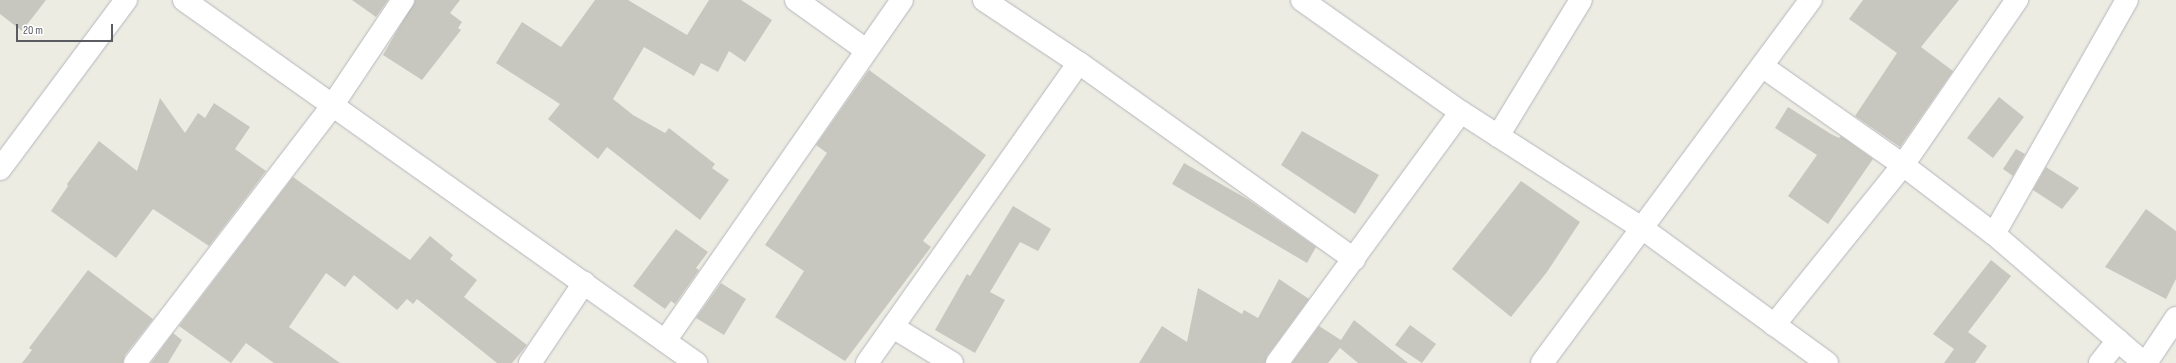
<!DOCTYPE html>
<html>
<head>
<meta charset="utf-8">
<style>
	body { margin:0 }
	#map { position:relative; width:2176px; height:363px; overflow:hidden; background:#ecece3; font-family:"Sofia Sans Condensed",sans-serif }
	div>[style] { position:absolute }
	.building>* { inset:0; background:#c8c7bf }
	.roads { filter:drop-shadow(0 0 1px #b5b6bc) drop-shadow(0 0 1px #b5b6bc) }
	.minor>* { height:22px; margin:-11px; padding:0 11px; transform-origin:11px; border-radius:11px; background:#fff }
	span { translate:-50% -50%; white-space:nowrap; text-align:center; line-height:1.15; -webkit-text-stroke:3.5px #fff; paint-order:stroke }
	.scale { position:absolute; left:16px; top:24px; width:97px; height:18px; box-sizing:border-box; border:2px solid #5b5c62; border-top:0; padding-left:5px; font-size:12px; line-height:14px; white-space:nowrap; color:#5b5c62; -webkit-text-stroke:3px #fff; paint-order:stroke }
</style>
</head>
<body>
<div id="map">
	<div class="building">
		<i style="clip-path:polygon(0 0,46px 0,22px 31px,0 14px)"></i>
		<i style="clip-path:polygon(352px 0,388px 0,376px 17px)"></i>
		<i style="clip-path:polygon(415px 0,460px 0,450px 13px,462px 22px,458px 28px,461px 30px,422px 80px,383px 55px)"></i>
		<i style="clip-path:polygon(595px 0,628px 0,687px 35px,709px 0,741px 0,772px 20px,745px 62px,729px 51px,718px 72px,701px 63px,694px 76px,644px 47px,613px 99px,633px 115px,665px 133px,669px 128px,715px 164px,712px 168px,729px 180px,700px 220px,607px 147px,598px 159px,548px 119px,560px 104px,496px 63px,522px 22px,561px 47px)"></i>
		<i style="clip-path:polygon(1863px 0,1959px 0,1921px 47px,1953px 71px,1900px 147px,1855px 116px,1897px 53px,1849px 19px)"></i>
		<i style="clip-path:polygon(869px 70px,986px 155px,923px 241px,931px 247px,845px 361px,775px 317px,804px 271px,765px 245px,827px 153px,816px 145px)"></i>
		<i style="clip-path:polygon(1999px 97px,2024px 117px,1993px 158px,1967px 138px)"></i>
		<i style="clip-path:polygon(160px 98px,185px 133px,198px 113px,205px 118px,214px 103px,250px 127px,235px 149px,266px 171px,209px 246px,153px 209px,116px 258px,51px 211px,68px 186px,67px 184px,99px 141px,137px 171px)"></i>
		<i style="clip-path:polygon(1788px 107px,1831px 134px,1839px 138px,1841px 136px,1873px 159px,1828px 224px,1788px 196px,1817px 155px,1775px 128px)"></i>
		<i style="clip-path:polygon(1302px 131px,1379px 175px,1355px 214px,1281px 165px)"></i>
		<i style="clip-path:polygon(2016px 149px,2025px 154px,2013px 176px,2003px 169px)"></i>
		<i style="clip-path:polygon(1184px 163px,1249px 200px,1316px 247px,1307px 263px,1172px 184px)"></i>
		<i style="clip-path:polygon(2046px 167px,2079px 188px,2062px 209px,2033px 190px)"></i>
		<i style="clip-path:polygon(293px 177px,410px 260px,430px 236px,453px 255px,450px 259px,477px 280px,464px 297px,527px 345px,512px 363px,497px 363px,417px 299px,413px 304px,407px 299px,397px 310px,354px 275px,345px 287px,326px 273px,289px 327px,340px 363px,274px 363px,246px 343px,231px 363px,179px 326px)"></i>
		<i style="clip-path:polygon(1521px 181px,1580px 222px,1547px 272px,1511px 317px,1452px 269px)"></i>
		<i style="clip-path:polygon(1013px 206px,1051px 229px,1038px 251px,1020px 242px,990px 292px,1005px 300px,975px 353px,935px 330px,967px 274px,970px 276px)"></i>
		<i style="clip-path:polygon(2146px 209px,2176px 231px,2176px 279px,2166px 299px,2105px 267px)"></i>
		<i style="clip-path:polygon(676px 229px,708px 252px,696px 268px,699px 270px,675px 304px,671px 301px,665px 309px,633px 286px)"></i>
		<i style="clip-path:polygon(1991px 260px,2011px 276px,1968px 332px,1987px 346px,1975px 363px,1944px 363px,1954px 349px,1933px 334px)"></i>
		<i style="clip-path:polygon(88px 270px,153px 319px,125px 355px,123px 363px,22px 363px,32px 350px,29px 348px)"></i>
		<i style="clip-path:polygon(1279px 279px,1309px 299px,1267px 356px,1265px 363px,1139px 363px,1162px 326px,1187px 342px,1198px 288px,1242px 314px,1244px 310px,1258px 318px)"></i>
		<i style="clip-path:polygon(721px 283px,746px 299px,724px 335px,696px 318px)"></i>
		<i style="clip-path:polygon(1354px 320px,1408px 363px,1358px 363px,1340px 348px,1328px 363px,1292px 363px,1319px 326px,1341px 340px)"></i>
		<i style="clip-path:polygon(1410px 325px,1436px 344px,1422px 363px,1395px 345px)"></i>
		<i style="clip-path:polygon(173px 333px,182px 340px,168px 363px,151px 363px)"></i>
	</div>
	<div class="roads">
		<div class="minor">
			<i style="left:184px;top:0;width:628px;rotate:35.34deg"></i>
			<i style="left:796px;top:0;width:86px;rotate:35.5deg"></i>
			<i style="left:984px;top:0;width:114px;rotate:33.6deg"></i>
			<i style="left:1302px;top:0;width:194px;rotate:35.2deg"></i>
			<i style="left:1461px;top:112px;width:215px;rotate:32.7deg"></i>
			<i style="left:1642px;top:228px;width:229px;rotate:36.1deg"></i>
			<i style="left:1762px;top:66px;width:172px;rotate:35.1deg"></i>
			<i style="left:1903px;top:165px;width:114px;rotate:37.2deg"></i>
			<i style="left:1994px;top:234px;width:198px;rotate:40.7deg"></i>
			<i style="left:1498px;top:136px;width:159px;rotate:-58.6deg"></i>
			<i style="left:0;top:169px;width:211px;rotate:-53.3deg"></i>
			<i style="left:1994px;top:234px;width:269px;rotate:-60.4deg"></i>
			<i style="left:1774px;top:325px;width:206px;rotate:-51.1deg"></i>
			<i style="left:1903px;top:165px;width:201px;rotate:-55.4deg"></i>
			<i style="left:893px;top:327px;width:69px;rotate:31.4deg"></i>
			<i style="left:665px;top:341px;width:415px;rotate:-55.2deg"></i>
			<i style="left:135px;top:363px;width:324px;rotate:-52.5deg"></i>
			<i style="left:332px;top:106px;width:128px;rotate:-56.2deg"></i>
			<i style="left:530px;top:363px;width:97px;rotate:-56deg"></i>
			<i style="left:867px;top:363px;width:367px;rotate:-54.8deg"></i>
			<i style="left:1079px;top:63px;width:338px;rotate:35.5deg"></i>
			<i style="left:1277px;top:363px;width:311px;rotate:-53.8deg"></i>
			<i style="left:1542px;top:363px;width:452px;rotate:-53.5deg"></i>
			<i style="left:2100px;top:363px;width:29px;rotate:-52deg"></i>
			<i style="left:2146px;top:363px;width:54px;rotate:-56.3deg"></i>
		</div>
	</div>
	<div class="scale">20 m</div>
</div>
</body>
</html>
